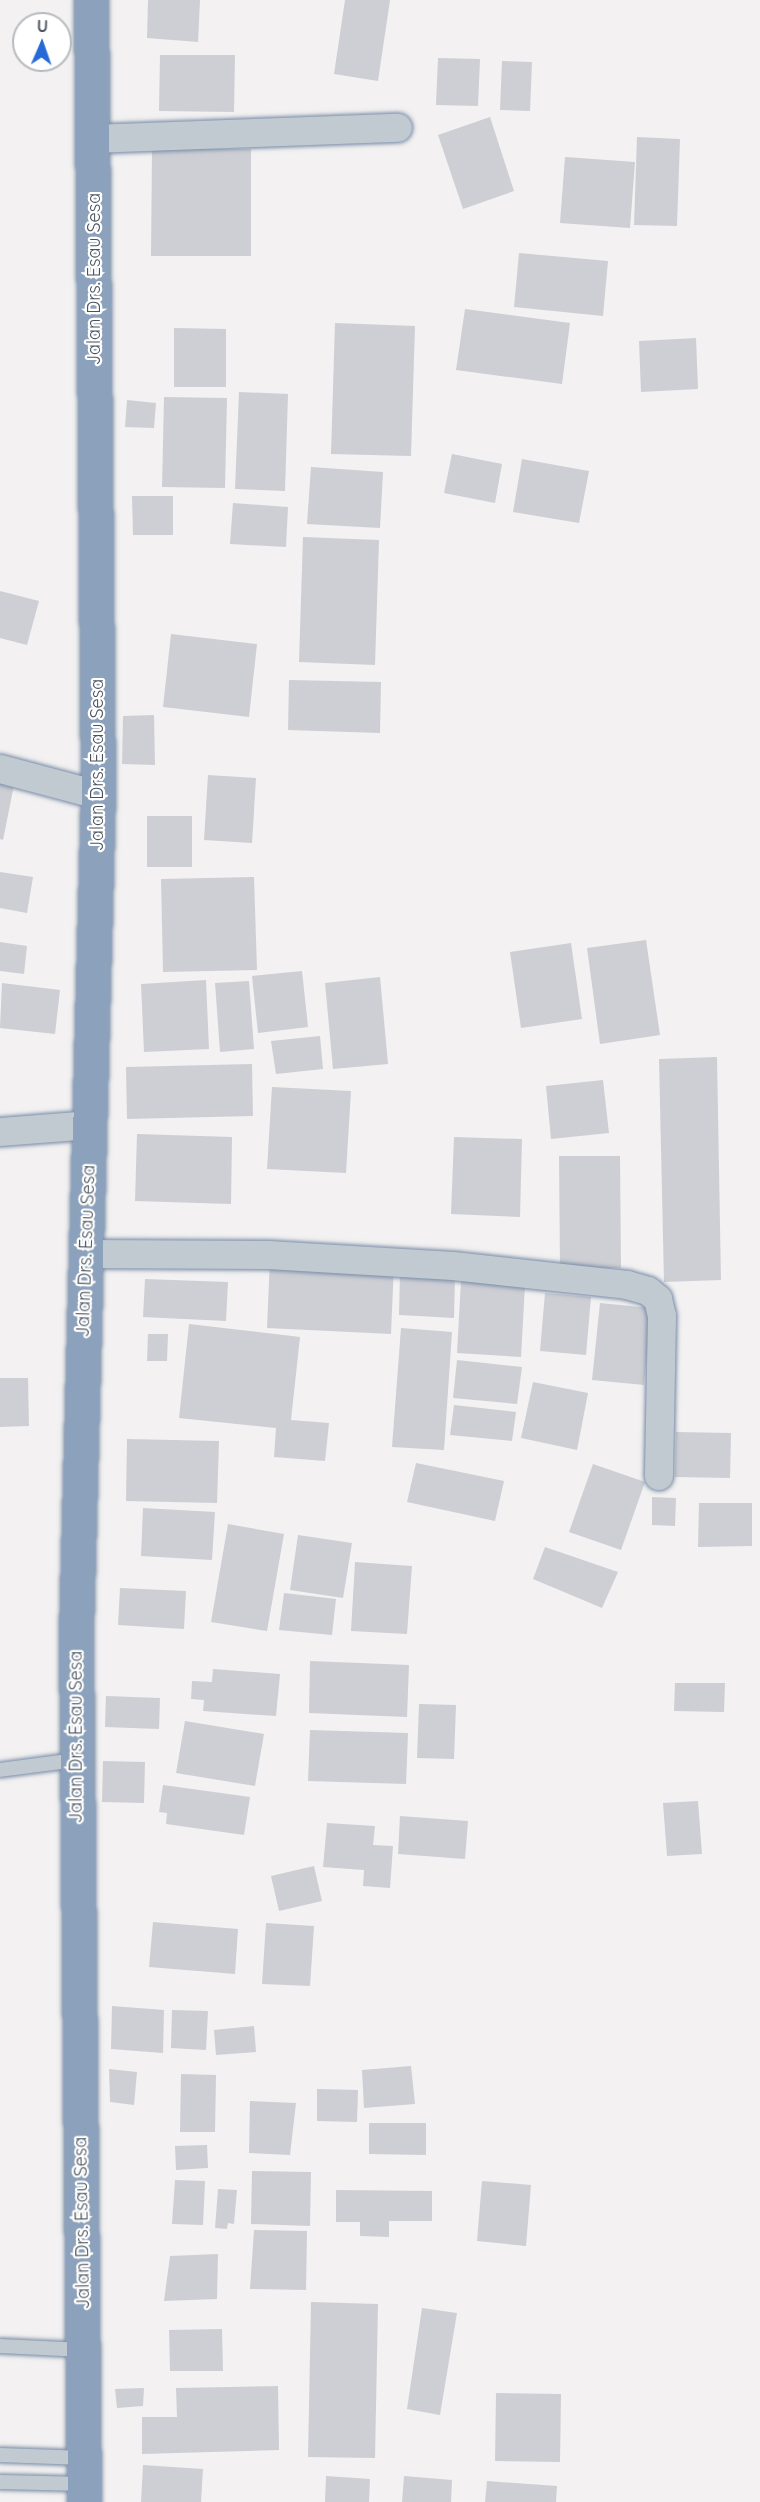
<!DOCTYPE html>
<html>
<head>
<meta charset="utf-8">
<style>
	body { margin:0 }
	#map { position:relative; width:760px; height:2502px; overflow:hidden; background:#f3f1f1; font-family:Quicksand,sans-serif }
	div>[style] { position:absolute }
	.building>* { inset:0; background:#cecfd4 }
	.roads { filter:drop-shadow(0 0 2px #778ca7) drop-shadow(0 0 2px #778ca7) }
	.lane>* { height:14px; margin:-7px; padding:0 7px; transform-origin:7px; border-radius:7px; background:#c2cad1 }
	.street>* { height:28px; margin:-14px; padding:0 14px; transform-origin:14px; border-radius:14px; background:#c2cad1 }
	.highway>* { height:33px; margin:-16.5px; padding:0 16.5px; transform-origin:16.5px; border-radius:16.5px; background:#8ca1bb }
	span { translate:-50% -50%; white-space:nowrap; text-align:center; line-height:1.15; -webkit-text-stroke:4.5px #fff; paint-order:stroke }
	.street-label { font-size:18px; color:#4a535d }
	.north { position:absolute; left:12px; top:12px; width:60px; height:60px; box-sizing:border-box; background:#fff; border:2px solid #b7babe; border-radius:50%; rotate:2deg; font-size:16px; font-weight:700; line-height:24px; text-align:center; color:#4a535d }
	.north::after { content:''; display:block; margin:auto; width:21px; height:27px; background:#276ad6; clip-path:polygon(50% 0,100% 100%,50% 72%,0 100%) }
</style>
</head>
<body>
<div id="map">
	<div class="building">
		<i style="clip-path:polygon(148px 0,200px 0,198px 42px,147px 38px)"></i>
		<i style="clip-path:polygon(345px 0,390px 0,378px 81px,334px 74px)"></i>
		<i style="clip-path:polygon(160px 55px,235px 55px,234px 112px,159px 111px)"></i>
		<i style="clip-path:polygon(438px 58px,480px 59px,478px 106px,436px 105px)"></i>
		<i style="clip-path:polygon(502px 61px,532px 62px,530px 111px,500px 110px)"></i>
		<i style="clip-path:polygon(490px 117px,514px 191px,463px 209px,438px 135px)"></i>
		<i style="clip-path:polygon(637px 137px,680px 139px,677px 226px,634px 225px)"></i>
		<i style="clip-path:polygon(152px 149px,251px 149px,251px 256px,151px 256px)"></i>
		<i style="clip-path:polygon(565px 157px,635px 162px,630px 228px,560px 223px)"></i>
		<i style="clip-path:polygon(519px 253px,608px 261px,603px 316px,514px 307px)"></i>
		<i style="clip-path:polygon(465px 309px,570px 323px,562px 384px,456px 370px)"></i>
		<i style="clip-path:polygon(335px 323px,415px 326px,411px 456px,331px 454px)"></i>
		<i style="clip-path:polygon(174px 328px,226px 329px,226px 387px,174px 387px)"></i>
		<i style="clip-path:polygon(696px 338px,698px 389px,641px 392px,639px 341px)"></i>
		<i style="clip-path:polygon(239px 392px,288px 394px,285px 491px,235px 489px)"></i>
		<i style="clip-path:polygon(164px 397px,227px 398px,225px 488px,162px 487px)"></i>
		<i style="clip-path:polygon(127px 400px,156px 403px,154px 428px,125px 427px)"></i>
		<i style="clip-path:polygon(452px 454px,502px 464px,495px 503px,444px 493px)"></i>
		<i style="clip-path:polygon(522px 459px,589px 471px,579px 523px,513px 512px)"></i>
		<i style="clip-path:polygon(311px 467px,383px 472px,380px 528px,307px 524px)"></i>
		<i style="clip-path:polygon(132px 496px,173px 496px,173px 535px,133px 535px)"></i>
		<i style="clip-path:polygon(233px 503px,288px 507px,286px 547px,230px 544px)"></i>
		<i style="clip-path:polygon(303px 537px,379px 540px,375px 665px,299px 662px)"></i>
		<i style="clip-path:polygon(0 591px,39px 601px,27px 645px,0 638px)"></i>
		<i style="clip-path:polygon(171px 634px,257px 644px,249px 717px,163px 707px)"></i>
		<i style="clip-path:polygon(289px 680px,381px 682px,380px 733px,288px 730px)"></i>
		<i style="clip-path:polygon(154px 715px,155px 765px,122px 764px,123px 716px)"></i>
		<i style="clip-path:polygon(208px 775px,256px 778px,252px 843px,204px 840px)"></i>
		<i style="clip-path:polygon(0 782px,14px 785px,3px 840px,0 839px)"></i>
		<i style="clip-path:polygon(147px 816px,192px 816px,192px 867px,147px 867px)"></i>
		<i style="clip-path:polygon(0 872px,33px 877px,27px 913px,0 908px)"></i>
		<i style="clip-path:polygon(254px 877px,257px 970px,163px 972px,161px 879px)"></i>
		<i style="clip-path:polygon(646px 940px,660px 1035px,600px 1044px,587px 948px)"></i>
		<i style="clip-path:polygon(0 942px,27px 946px,24px 974px,0 971px)"></i>
		<i style="clip-path:polygon(571px 943px,582px 1019px,521px 1028px,510px 952px)"></i>
		<i style="clip-path:polygon(302px 971px,308px 1027px,258px 1033px,252px 976px)"></i>
		<i style="clip-path:polygon(380px 977px,388px 1064px,333px 1069px,325px 983px)"></i>
		<i style="clip-path:polygon(206px 980px,209px 1049px,144px 1052px,141px 984px)"></i>
		<i style="clip-path:polygon(249px 981px,254px 1049px,220px 1052px,215px 983px)"></i>
		<i style="clip-path:polygon(2px 983px,60px 990px,55px 1034px,0 1028px)"></i>
		<i style="clip-path:polygon(320px 1036px,323px 1069px,276px 1074px,271px 1041px)"></i>
		<i style="clip-path:polygon(717px 1057px,721px 1280px,664px 1282px,659px 1059px)"></i>
		<i style="clip-path:polygon(252px 1064px,253px 1116px,127px 1119px,126px 1067px)"></i>
		<i style="clip-path:polygon(603px 1080px,609px 1133px,551px 1139px,546px 1086px)"></i>
		<i style="clip-path:polygon(272px 1087px,351px 1091px,346px 1173px,267px 1169px)"></i>
		<i style="clip-path:polygon(137px 1134px,232px 1137px,231px 1204px,135px 1201px)"></i>
		<i style="clip-path:polygon(454px 1137px,522px 1139px,520px 1217px,451px 1214px)"></i>
		<i style="clip-path:polygon(559px 1156px,620px 1156px,621px 1268px,560px 1269px)"></i>
		<i style="clip-path:polygon(270px 1259px,394px 1264px,391px 1334px,267px 1328px)"></i>
		<i style="clip-path:polygon(400px 1272px,455px 1275px,454px 1318px,399px 1315px)"></i>
		<i style="clip-path:polygon(145px 1279px,228px 1282px,226px 1321px,143px 1317px)"></i>
		<i style="clip-path:polygon(461px 1281px,525px 1285px,521px 1357px,457px 1353px)"></i>
		<i style="clip-path:polygon(545px 1293px,591px 1297px,586px 1355px,540px 1351px)"></i>
		<i style="clip-path:polygon(600px 1303px,651px 1308px,644px 1385px,592px 1380px)"></i>
		<i style="clip-path:polygon(189px 1324px,300px 1337px,291px 1420px,329px 1423px,325px 1461px,274px 1457px,276px 1428px,179px 1418px)"></i>
		<i style="clip-path:polygon(401px 1328px,452px 1332px,444px 1450px,392px 1447px)"></i>
		<i style="clip-path:polygon(148px 1334px,168px 1334px,167px 1361px,147px 1361px)"></i>
		<i style="clip-path:polygon(457px 1360px,522px 1367px,517px 1404px,453px 1398px)"></i>
		<i style="clip-path:polygon(0 1378px,28px 1378px,29px 1426px,0 1427px)"></i>
		<i style="clip-path:polygon(533px 1382px,588px 1393px,577px 1450px,521px 1438px)"></i>
		<i style="clip-path:polygon(454px 1405px,516px 1412px,512px 1441px,450px 1435px)"></i>
		<i style="clip-path:polygon(676px 1432px,731px 1433px,730px 1478px,675px 1477px)"></i>
		<i style="clip-path:polygon(127px 1439px,219px 1441px,217px 1503px,126px 1501px)"></i>
		<i style="clip-path:polygon(416px 1463px,504px 1481px,495px 1521px,407px 1502px)"></i>
		<i style="clip-path:polygon(593px 1464px,645px 1482px,621px 1550px,569px 1532px)"></i>
		<i style="clip-path:polygon(652px 1497px,676px 1498px,675px 1526px,652px 1525px)"></i>
		<i style="clip-path:polygon(699px 1503px,752px 1503px,752px 1546px,698px 1547px)"></i>
		<i style="clip-path:polygon(143px 1508px,215px 1512px,212px 1560px,141px 1556px)"></i>
		<i style="clip-path:polygon(228px 1524px,284px 1534px,267px 1631px,211px 1622px)"></i>
		<i style="clip-path:polygon(298px 1535px,352px 1543px,343px 1598px,290px 1590px)"></i>
		<i style="clip-path:polygon(545px 1547px,618px 1572px,602px 1608px,533px 1579px)"></i>
		<i style="clip-path:polygon(355px 1562px,412px 1566px,407px 1634px,351px 1631px)"></i>
		<i style="clip-path:polygon(120px 1588px,186px 1591px,184px 1629px,118px 1625px)"></i>
		<i style="clip-path:polygon(284px 1593px,336px 1599px,332px 1635px,279px 1630px)"></i>
		<i style="clip-path:polygon(310px 1661px,409px 1665px,407px 1717px,309px 1713px)"></i>
		<i style="clip-path:polygon(213px 1669px,280px 1674px,276px 1716px,203px 1711px,204px 1700px,191px 1699px,192px 1681px,212px 1682px)"></i>
		<i style="clip-path:polygon(675px 1683px,725px 1683px,724px 1712px,674px 1711px)"></i>
		<i style="clip-path:polygon(106px 1696px,160px 1698px,159px 1729px,105px 1727px)"></i>
		<i style="clip-path:polygon(419px 1704px,456px 1705px,454px 1759px,417px 1758px)"></i>
		<i style="clip-path:polygon(185px 1721px,264px 1734px,255px 1786px,176px 1773px)"></i>
		<i style="clip-path:polygon(310px 1730px,408px 1733px,406px 1784px,308px 1781px)"></i>
		<i style="clip-path:polygon(103px 1761px,145px 1762px,144px 1803px,102px 1802px)"></i>
		<i style="clip-path:polygon(163px 1785px,250px 1797px,244px 1835px,166px 1824px,167px 1813px,159px 1812px)"></i>
		<i style="clip-path:polygon(698px 1801px,702px 1854px,667px 1856px,663px 1803px)"></i>
		<i style="clip-path:polygon(400px 1816px,468px 1821px,465px 1859px,398px 1854px)"></i>
		<i style="clip-path:polygon(327px 1823px,375px 1826px,373px 1845px,393px 1846px,390px 1888px,363px 1886px,364px 1870px,323px 1867px)"></i>
		<i style="clip-path:polygon(314px 1866px,322px 1901px,279px 1911px,271px 1876px)"></i>
		<i style="clip-path:polygon(153px 1922px,238px 1929px,235px 1974px,149px 1967px)"></i>
		<i style="clip-path:polygon(266px 1923px,314px 1926px,310px 1986px,262px 1984px)"></i>
		<i style="clip-path:polygon(112px 2006px,164px 2010px,163px 2053px,111px 2049px)"></i>
		<i style="clip-path:polygon(172px 2010px,208px 2011px,206px 2050px,171px 2048px)"></i>
		<i style="clip-path:polygon(254px 2026px,256px 2052px,216px 2055px,214px 2030px)"></i>
		<i style="clip-path:polygon(411px 2066px,415px 2104px,364px 2108px,362px 2070px)"></i>
		<i style="clip-path:polygon(109px 2069px,137px 2072px,134px 2105px,110px 2102px)"></i>
		<i style="clip-path:polygon(181px 2074px,216px 2075px,215px 2132px,180px 2132px)"></i>
		<i style="clip-path:polygon(317px 2089px,358px 2090px,357px 2122px,317px 2121px)"></i>
		<i style="clip-path:polygon(250px 2101px,296px 2103px,290px 2155px,249px 2153px)"></i>
		<i style="clip-path:polygon(369px 2123px,426px 2123px,426px 2155px,369px 2154px)"></i>
		<i style="clip-path:polygon(207px 2145px,208px 2168px,176px 2170px,175px 2146px)"></i>
		<i style="clip-path:polygon(252px 2171px,311px 2172px,310px 2226px,251px 2224px)"></i>
		<i style="clip-path:polygon(175px 2180px,205px 2181px,203px 2225px,172px 2224px)"></i>
		<i style="clip-path:polygon(482px 2181px,531px 2185px,526px 2246px,477px 2241px)"></i>
		<i style="clip-path:polygon(218px 2189px,237px 2190px,234px 2224px,228px 2223px,227px 2229px,215px 2228px)"></i>
		<i style="clip-path:polygon(336px 2190px,432px 2191px,432px 2221px,389px 2221px,389px 2237px,360px 2236px,360px 2222px,336px 2222px)"></i>
		<i style="clip-path:polygon(254px 2230px,307px 2231px,306px 2290px,250px 2289px)"></i>
		<i style="clip-path:polygon(218px 2254px,217px 2299px,164px 2301px,170px 2256px)"></i>
		<i style="clip-path:polygon(311px 2302px,378px 2304px,375px 2458px,308px 2457px)"></i>
		<i style="clip-path:polygon(422px 2308px,457px 2313px,440px 2415px,407px 2409px)"></i>
		<i style="clip-path:polygon(222px 2329px,223px 2371px,170px 2371px,169px 2330px)"></i>
		<i style="clip-path:polygon(278px 2386px,279px 2450px,142px 2454px,142px 2417px,177px 2417px,176px 2388px)"></i>
		<i style="clip-path:polygon(144px 2388px,143px 2406px,117px 2408px,115px 2389px)"></i>
		<i style="clip-path:polygon(496px 2393px,561px 2394px,560px 2462px,495px 2461px)"></i>
		<i style="clip-path:polygon(143px 2465px,203px 2469px,201px 2502px,141px 2502px)"></i>
		<i style="clip-path:polygon(326px 2476px,370px 2479px,369px 2502px,325px 2502px)"></i>
		<i style="clip-path:polygon(404px 2476px,452px 2480px,451px 2502px,402px 2502px)"></i>
		<i style="clip-path:polygon(487px 2481px,557px 2486px,556px 2502px,485px 2502px)"></i>
	</div>
	<div class="roads">
		<div class="lane">
			<i style="left:0;top:1770px;width:77px;rotate:-7.5deg"></i>
			<i style="left:0;top:2346px;width:84px;rotate:2.7deg"></i>
			<i style="left:0;top:2455px;width:84px;rotate:2deg"></i>
			<i style="left:0;top:2482px;width:84px;rotate:1.4deg"></i>
		</div>
		<div class="street">
			<i style="left:92px;top:139px;width:306px;rotate:-2.1deg"></i>
			<i style="left:0;top:769px;width:101px;rotate:14.9deg"></i>
			<i style="left:0;top:1132px;width:90px;rotate:-4.4deg"></i>
			<i style="left:87px;top:1254px;width:181px;rotate:0.3deg"></i>
			<i style="left:268px;top:1255px;width:185px;rotate:3.4deg"></i>
			<i style="left:453px;top:1266px;width:175px;rotate:6.2deg"></i>
			<i style="left:627px;top:1285px;width:22px;rotate:16deg"></i>
			<i style="left:648px;top:1291px;width:13px;rotate:39deg"></i>
			<i style="left:658px;top:1299px;width:17px;rotate:77deg"></i>
			<i style="left:662px;top:1316px;width:160px;rotate:91.1deg"></i>
		</div>
		<div class="highway">
			<i style="left:84px;top:2502px;width:869px;rotate:-90.53deg"></i>
			<i style="left:76px;top:1633px;width:838px;rotate:-88.5deg"></i>
			<i style="left:98px;top:795px;width:795px;rotate:-90.5deg"></i>
		</div>
	</div>
	<div class="street-label">
		<span style="left:94px;top:279px;rotate:-90deg">Jalan Drs. Esau Sesa</span>
		<span style="left:97px;top:765px;rotate:-90deg">Jalan Drs. Esau Sesa</span>
		<span style="left:86px;top:1251px;rotate:-88deg">Jalan Drs. Esau Sesa</span>
		<span style="left:76px;top:1737px;rotate:-90deg">Jalan Drs. Esau Sesa</span>
		<span style="left:82px;top:2223px;rotate:-91deg">Jalan Drs. Esau Sesa</span>
	</div>
	<div class="north">U</div>
</div>
</body>
</html>
